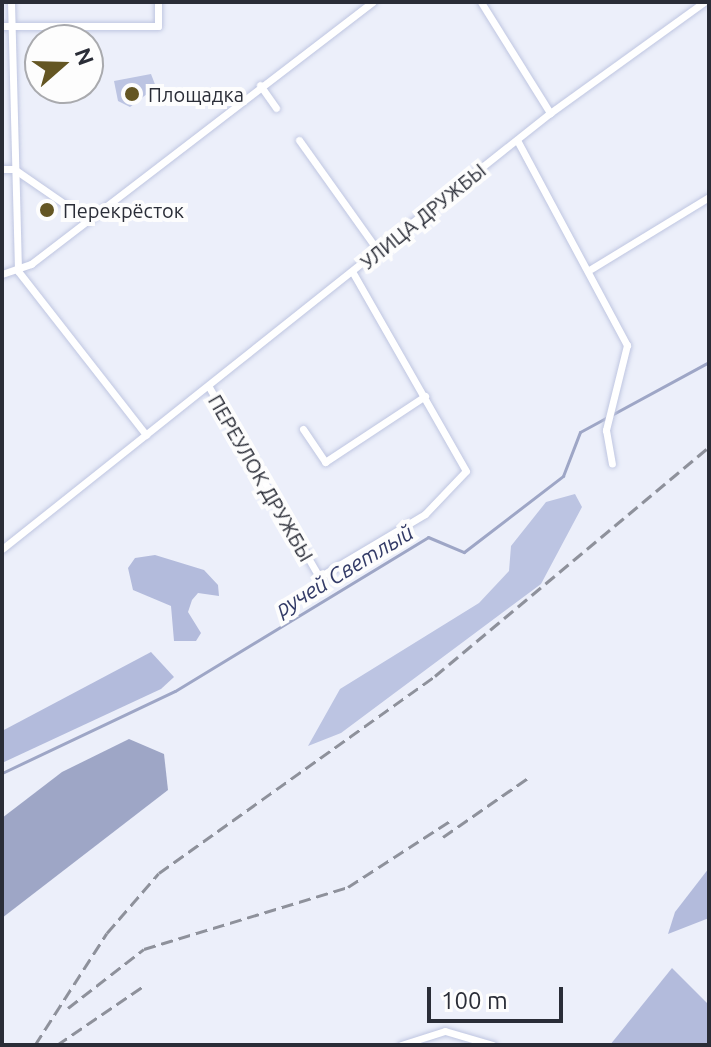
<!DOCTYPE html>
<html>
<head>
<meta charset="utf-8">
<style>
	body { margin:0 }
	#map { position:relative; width:711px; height:1047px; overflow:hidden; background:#eceffa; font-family:Ubuntu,sans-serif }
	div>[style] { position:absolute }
	.green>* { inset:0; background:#bcc4e2 }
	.forest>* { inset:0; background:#b3bbdc }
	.water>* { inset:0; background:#9ea6c6 }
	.stream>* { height:3px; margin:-1.5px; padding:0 1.5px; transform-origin:1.5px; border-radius:1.5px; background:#9ea6c6 }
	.roads { filter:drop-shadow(0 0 2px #bfc6e1) drop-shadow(0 0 2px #bfc6e1) }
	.minor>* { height:7px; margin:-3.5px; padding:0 3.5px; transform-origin:3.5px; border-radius:3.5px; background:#fff }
	.rail>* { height:3px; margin-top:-1.5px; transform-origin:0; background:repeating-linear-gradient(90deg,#8e919b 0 12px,transparent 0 18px) }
	.dots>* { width:22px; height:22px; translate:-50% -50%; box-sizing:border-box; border:4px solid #fdfdfd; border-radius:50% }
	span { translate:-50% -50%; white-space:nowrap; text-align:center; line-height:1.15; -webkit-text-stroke:8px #fdfdfd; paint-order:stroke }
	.poi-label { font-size:20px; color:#2a2d37 }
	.left { translate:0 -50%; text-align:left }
	.street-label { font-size:20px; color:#2a2d37 }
	.water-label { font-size:22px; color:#333b67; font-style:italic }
	.frame { position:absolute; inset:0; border:4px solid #2a2d37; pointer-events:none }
	.north { position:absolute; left:24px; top:24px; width:80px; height:80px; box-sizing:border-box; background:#fdfdfd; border:2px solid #a9aaae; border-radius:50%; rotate:70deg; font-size:22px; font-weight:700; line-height:32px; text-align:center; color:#2a2d37 }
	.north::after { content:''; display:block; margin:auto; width:28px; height:36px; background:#645623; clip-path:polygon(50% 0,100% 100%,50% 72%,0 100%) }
	.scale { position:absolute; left:427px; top:987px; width:136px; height:36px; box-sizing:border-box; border:4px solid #2a2d37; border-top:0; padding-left:10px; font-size:24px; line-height:28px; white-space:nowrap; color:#2a2d37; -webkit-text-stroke:6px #fdfdfd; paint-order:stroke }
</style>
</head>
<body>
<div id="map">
	<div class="green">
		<i style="clip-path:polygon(151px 74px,156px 87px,130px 107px,118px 101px,114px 81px)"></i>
		<i style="clip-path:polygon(575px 494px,582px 507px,541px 584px,341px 733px,308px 746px,340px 689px,479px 603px,509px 571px,511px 546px,546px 502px)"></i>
	</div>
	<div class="forest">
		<i style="clip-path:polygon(155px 555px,204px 570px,218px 585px,219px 596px,198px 593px,192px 600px,188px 612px,201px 633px,196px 641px,174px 641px,171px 606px,133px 590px,128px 568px,135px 558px)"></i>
		<i style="clip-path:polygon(151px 652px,174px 677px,161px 689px,2px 763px,2px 731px)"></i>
		<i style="clip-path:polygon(709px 868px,709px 918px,668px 934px,675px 912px)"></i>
		<i style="clip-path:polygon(672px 968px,709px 1005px,709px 1045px,610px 1045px)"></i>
	</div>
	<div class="water">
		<i style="clip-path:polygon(129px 739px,164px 754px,168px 790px,2px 918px,2px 818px,62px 772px)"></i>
	</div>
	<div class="stream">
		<i style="left:2px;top:773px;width:191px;rotate:-25.4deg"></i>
		<i style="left:175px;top:691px;width:296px;rotate:-31.3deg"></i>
		<i style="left:428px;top:537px;width:39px;rotate:23deg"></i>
		<i style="left:464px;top:552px;width:125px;rotate:-37.5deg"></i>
		<i style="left:563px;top:476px;width:47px;rotate:-68.9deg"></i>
		<i style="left:580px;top:432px;width:147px;rotate:-28.5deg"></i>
	</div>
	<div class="roads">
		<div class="minor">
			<i style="left:11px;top:2px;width:269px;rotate:88.5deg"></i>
			<i style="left:18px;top:271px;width:208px;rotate:52deg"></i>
			<i style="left:481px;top:2px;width:131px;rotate:58.1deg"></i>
			<i style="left:2px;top:26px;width:156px"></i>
			<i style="left:158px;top:26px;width:24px;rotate:-90deg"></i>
			<i style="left:260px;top:85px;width:28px;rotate:55deg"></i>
			<i style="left:299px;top:140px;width:138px;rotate:54.5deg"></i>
			<i style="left:517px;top:140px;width:233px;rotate:61.8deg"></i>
			<i style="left:627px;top:345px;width:88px;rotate:103.9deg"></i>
			<i style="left:606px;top:430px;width:34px;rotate:80deg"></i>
			<i style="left:2px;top:169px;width:12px"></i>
			<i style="left:14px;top:169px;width:90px;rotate:34.6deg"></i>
			<i style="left:591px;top:269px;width:138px;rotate:-31.4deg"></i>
			<i style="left:2px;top:274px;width:31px;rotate:-19deg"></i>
			<i style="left:31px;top:264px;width:431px;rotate:-37.5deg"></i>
			<i style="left:209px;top:387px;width:220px;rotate:59.9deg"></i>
			<i style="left:319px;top:577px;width:123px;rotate:-30.7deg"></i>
			<i style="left:425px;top:514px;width:59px;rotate:-46.4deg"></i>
			<i style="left:466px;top:471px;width:228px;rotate:-119.7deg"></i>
			<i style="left:303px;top:429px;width:40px;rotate:56deg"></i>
			<i style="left:325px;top:462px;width:120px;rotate:-33.4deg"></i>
			<i style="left:2px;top:549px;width:700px;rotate:-38.51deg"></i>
			<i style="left:550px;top:113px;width:190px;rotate:-35.8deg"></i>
			<i style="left:401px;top:1045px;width:46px;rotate:-17.7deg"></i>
			<i style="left:445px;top:1031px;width:50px;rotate:16.3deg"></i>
		</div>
	</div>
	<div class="rail">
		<i style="left:443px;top:837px;width:103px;rotate:-34.8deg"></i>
		<i style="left:68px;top:1008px;width:96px;rotate:-37.8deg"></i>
		<i style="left:144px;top:949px;width:213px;rotate:-16.9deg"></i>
		<i style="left:348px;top:887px;width:121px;rotate:-32.9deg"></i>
		<i style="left:35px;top:1045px;width:133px;rotate:-57.3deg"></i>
		<i style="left:107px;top:933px;width:79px;rotate:-49.1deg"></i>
		<i style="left:159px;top:873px;width:339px;rotate:-35.5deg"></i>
		<i style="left:435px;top:676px;width:357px;rotate:-39.9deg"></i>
		<i style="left:57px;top:1045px;width:107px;rotate:-34.3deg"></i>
	</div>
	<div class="dots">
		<i style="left:132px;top:94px;background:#645623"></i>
		<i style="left:47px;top:210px;background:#645623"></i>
	</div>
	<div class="poi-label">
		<span class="left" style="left:148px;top:94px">Площадка</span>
		<span class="left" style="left:63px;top:210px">Перекрёсток</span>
	</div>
	<div class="street-label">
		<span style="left:423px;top:216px;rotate:-39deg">УЛИЦА ДРУЖБЫ</span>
		<span style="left:261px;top:478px;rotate:60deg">ПЕРЕУЛОК ДРУЖБЫ</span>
	</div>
	<div class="water-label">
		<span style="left:344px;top:570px;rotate:-31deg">ручей Светлый</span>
	</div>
	<div class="frame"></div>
	<div class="north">N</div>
	<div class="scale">100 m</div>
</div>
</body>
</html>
